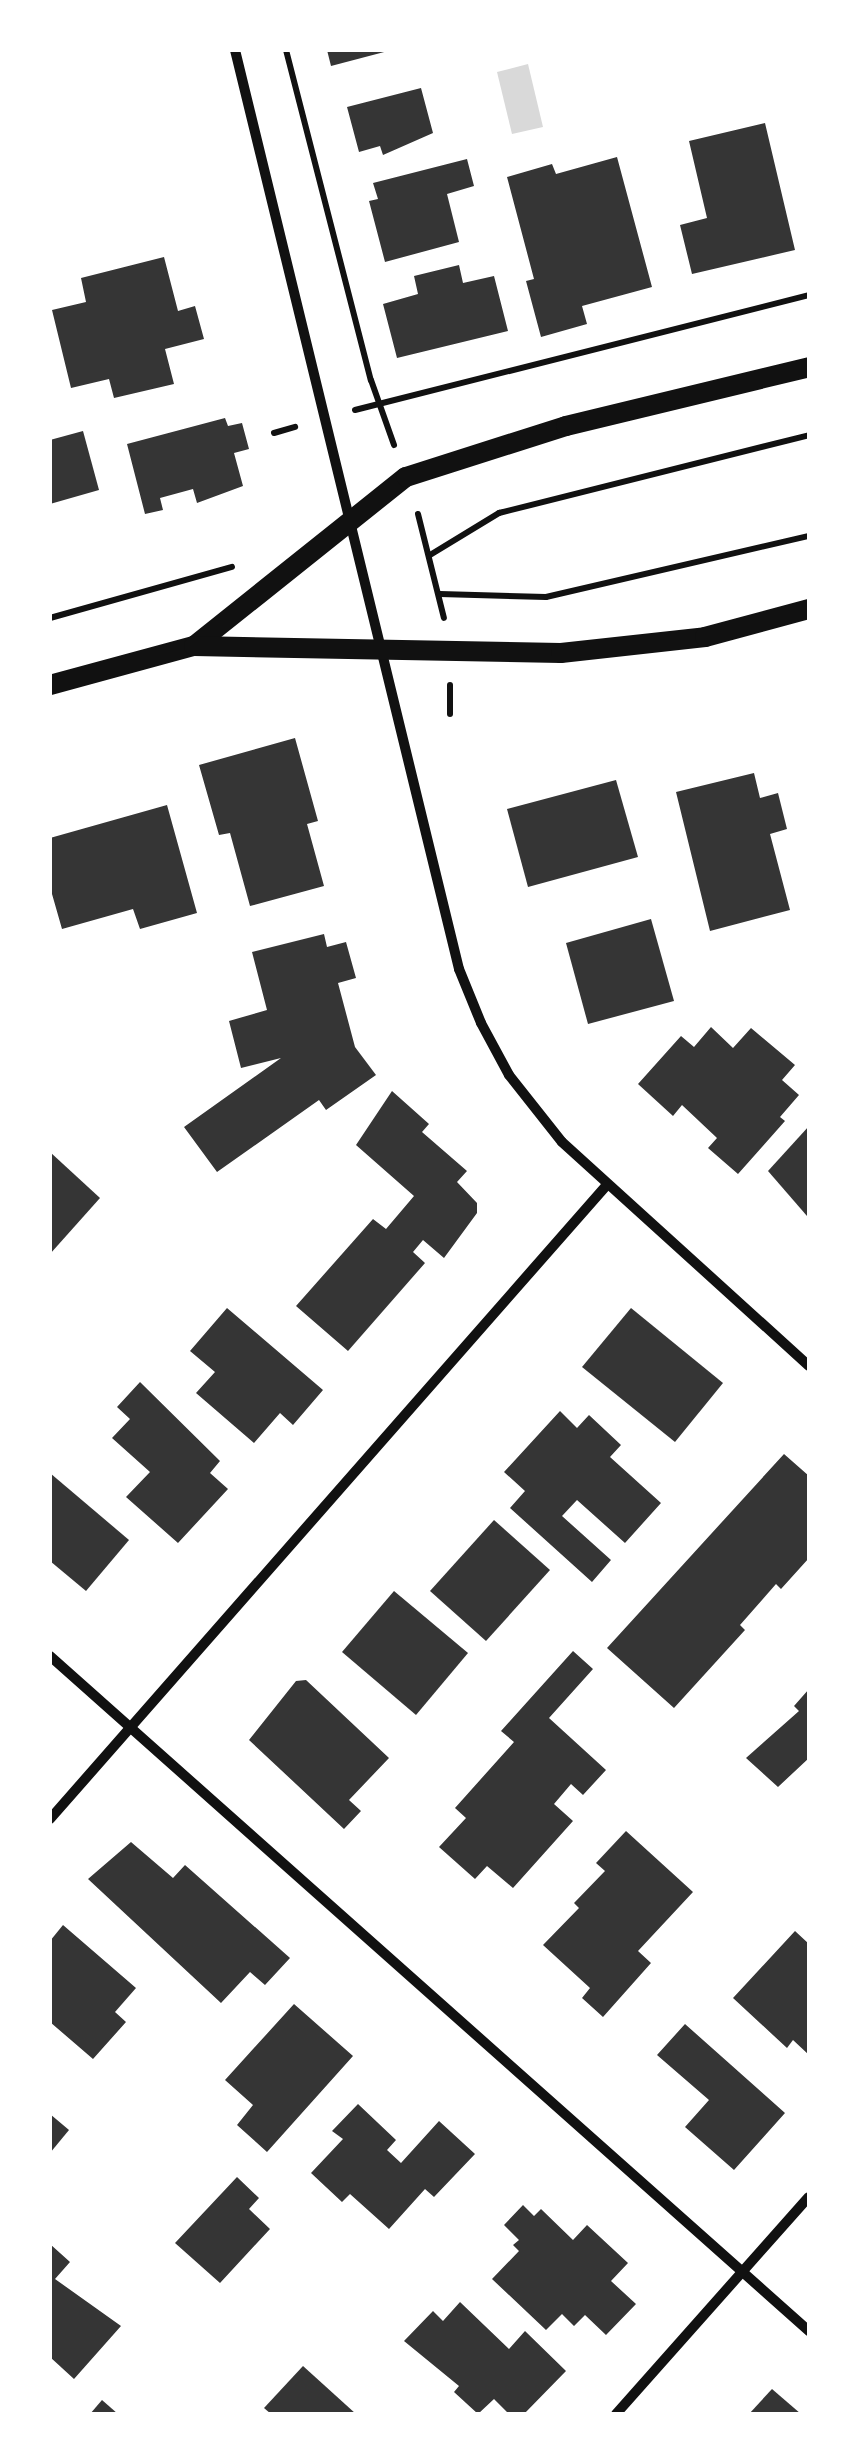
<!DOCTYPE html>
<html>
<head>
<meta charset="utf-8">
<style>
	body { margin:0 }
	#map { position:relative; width:859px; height:2464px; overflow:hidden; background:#fff; font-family:Rubik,sans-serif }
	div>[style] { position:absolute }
	.water>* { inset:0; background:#d9d9d9 }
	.building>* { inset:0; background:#353535 }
	.path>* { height:6px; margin:-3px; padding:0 3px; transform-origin:3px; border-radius:3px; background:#111 }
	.minor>* { height:10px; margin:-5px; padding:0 5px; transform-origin:5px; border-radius:5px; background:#111 }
	.secondary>* { height:20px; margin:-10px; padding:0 10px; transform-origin:10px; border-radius:10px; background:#111 }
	span { translate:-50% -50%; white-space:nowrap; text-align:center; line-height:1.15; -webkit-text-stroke:10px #fff; paint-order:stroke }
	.frame { position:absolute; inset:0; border:52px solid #fff; pointer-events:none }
</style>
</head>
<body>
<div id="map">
	<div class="water">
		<i style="clip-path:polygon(528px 64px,543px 127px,512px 134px,497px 72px)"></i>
	</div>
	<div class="building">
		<i style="clip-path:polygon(327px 50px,388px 50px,388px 51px,331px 66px)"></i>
		<i style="clip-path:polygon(421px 88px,433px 133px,383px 155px,380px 146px,359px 152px,347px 107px)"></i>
		<i style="clip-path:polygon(765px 123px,795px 250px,692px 274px,680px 225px,707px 218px,689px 141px)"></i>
		<i style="clip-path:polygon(617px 157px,652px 287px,582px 306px,587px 324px,541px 337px,526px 281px,534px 279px,507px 177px,552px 164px,556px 174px)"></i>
		<i style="clip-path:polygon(467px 159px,474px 186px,447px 194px,459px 242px,385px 262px,369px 201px,378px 199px,373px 183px)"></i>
		<i style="clip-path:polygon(164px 257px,178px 311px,195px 306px,204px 339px,165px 349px,174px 384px,114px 398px,109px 379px,71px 388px,52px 310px,86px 302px,81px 278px)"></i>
		<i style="clip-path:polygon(459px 265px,463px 283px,494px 276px,508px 331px,397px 358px,383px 304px,418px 294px,414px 276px)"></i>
		<i style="clip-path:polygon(225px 418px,228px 426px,242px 423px,249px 449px,234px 453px,243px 486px,197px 503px,193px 489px,160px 498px,163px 510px,145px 514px,127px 444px)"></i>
		<i style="clip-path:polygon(83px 431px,99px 490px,50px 504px,50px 440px)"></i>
		<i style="clip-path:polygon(295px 738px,318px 821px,307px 824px,324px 886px,250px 906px,230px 833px,219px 835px,199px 765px)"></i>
		<i style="clip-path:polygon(754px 773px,760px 798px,778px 793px,787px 829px,770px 834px,790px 910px,710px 931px,676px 792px)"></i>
		<i style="clip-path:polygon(616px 780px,638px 857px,528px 887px,507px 809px)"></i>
		<i style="clip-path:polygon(167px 805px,197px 913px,140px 929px,133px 909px,62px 929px,50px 887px,50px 838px)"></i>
		<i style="clip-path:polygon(651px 919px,674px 1001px,588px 1024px,566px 943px)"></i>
		<i style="clip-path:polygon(324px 934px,327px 947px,346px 942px,356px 978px,338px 983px,355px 1047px,376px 1075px,326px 1110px,319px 1100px,217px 1172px,184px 1127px,281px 1058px,241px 1068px,229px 1021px,267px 1010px,252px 952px)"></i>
		<i style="clip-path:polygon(711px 1027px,733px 1048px,751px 1028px,795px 1065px,782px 1080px,799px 1095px,780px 1117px,785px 1121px,738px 1174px,708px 1148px,717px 1138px,682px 1105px,673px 1116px,638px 1084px,681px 1036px,694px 1047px)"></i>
		<i style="clip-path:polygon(392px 1091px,429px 1124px,422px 1132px,467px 1171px,457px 1182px,477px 1203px,477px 1213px,444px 1258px,423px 1240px,413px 1252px,425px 1263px,348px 1351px,296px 1306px,373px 1219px,386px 1229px,414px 1196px,356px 1145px)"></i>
		<i style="clip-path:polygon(809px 1126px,809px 1214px,807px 1216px,768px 1171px)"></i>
		<i style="clip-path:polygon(50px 1152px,100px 1198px,50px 1254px)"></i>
		<i style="clip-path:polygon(227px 1308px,323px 1390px,293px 1425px,280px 1413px,254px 1443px,196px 1393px,215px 1372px,190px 1351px)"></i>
		<i style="clip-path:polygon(631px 1308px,723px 1383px,675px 1442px,582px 1367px)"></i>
		<i style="clip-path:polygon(140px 1382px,220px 1461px,210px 1473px,228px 1489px,178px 1543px,126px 1497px,150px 1472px,112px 1438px,130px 1419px,117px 1407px)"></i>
		<i style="clip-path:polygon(560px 1411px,577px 1428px,589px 1415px,621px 1445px,610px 1457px,661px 1503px,625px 1543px,577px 1500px,562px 1516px,611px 1560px,592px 1582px,510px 1508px,525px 1491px,504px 1472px)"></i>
		<i style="clip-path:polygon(784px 1454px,809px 1476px,809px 1558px,781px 1589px,776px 1584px,740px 1625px,745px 1630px,674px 1708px,607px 1648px)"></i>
		<i style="clip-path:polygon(50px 1473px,129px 1540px,86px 1591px,50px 1561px)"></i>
		<i style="clip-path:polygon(494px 1520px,550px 1570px,486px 1641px,430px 1591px)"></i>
		<i style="clip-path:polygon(394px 1591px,468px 1653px,416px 1715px,342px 1652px)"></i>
		<i style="clip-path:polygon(573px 1651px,593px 1669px,549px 1718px,606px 1770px,583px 1795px,571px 1784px,554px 1804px,573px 1821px,513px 1888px,487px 1866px,475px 1879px,439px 1847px,466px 1818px,455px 1808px,514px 1742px,501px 1731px)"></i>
		<i style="clip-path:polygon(306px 1680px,389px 1758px,349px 1800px,361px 1811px,344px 1829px,249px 1740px,296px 1681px)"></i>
		<i style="clip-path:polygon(809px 1689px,809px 1758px,778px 1787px,746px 1758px,799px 1711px,794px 1706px)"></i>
		<i style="clip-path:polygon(626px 1831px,693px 1892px,638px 1951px,651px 1963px,603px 2017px,582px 1998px,590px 1988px,543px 1945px,579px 1908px,574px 1903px,605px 1871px,596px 1863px)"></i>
		<i style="clip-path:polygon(131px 1842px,173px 1878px,185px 1865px,290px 1958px,265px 1985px,250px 1972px,221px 2003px,88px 1879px)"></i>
		<i style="clip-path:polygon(63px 1925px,136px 1988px,115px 2012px,126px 2022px,93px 2059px,50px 2022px,50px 1941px)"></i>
		<i style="clip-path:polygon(795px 1931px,809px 1944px,809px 2055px,793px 2040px,787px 2048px,733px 1998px)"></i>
		<i style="clip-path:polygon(294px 2004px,353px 2056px,267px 2152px,237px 2125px,253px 2105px,225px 2080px)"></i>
		<i style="clip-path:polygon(685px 2024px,785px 2113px,734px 2170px,685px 2127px,709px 2100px,657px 2055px)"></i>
		<i style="clip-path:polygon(358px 2104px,396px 2140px,387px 2150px,401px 2163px,439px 2121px,475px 2154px,434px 2197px,425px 2189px,389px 2229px,350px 2194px,342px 2202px,311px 2173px,343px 2139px,332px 2131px)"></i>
		<i style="clip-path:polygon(50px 2114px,69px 2130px,50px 2153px)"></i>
		<i style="clip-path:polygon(237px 2177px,259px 2198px,249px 2209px,270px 2229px,220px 2283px,175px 2243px)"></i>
		<i style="clip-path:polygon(523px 2205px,534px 2216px,541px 2209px,573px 2240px,587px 2225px,628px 2263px,611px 2281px,636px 2304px,606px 2335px,585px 2315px,574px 2326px,562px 2314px,546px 2330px,492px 2279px,519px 2251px,513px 2245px,519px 2240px,504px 2225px)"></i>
		<i style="clip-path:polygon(50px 2244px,70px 2262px,55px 2279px,121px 2326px,74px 2379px,50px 2357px)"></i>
		<i style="clip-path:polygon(460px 2302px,509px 2349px,525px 2331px,566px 2371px,524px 2414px,509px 2414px,494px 2399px,478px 2414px,454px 2392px,459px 2386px,404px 2341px,433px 2311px,443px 2321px)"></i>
		<i style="clip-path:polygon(303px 2366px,356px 2414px,271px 2414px,264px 2408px)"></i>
		<i style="clip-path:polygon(772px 2389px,801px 2414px,749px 2414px)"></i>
		<i style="clip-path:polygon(102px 2400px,118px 2414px,90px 2414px)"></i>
	</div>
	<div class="path">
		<i style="left:286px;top:50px;width:341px;rotate:75.6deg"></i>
		<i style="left:371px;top:380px;width:69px;rotate:70.5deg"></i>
		<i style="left:355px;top:410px;width:468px;rotate:-14.2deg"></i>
		<i style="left:274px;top:433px;width:22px;rotate:-16deg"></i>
		<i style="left:418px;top:514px;width:107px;rotate:76deg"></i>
		<i style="left:430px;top:555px;width:81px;rotate:-31.3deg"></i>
		<i style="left:499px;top:513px;width:320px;rotate:-14.1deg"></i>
		<i style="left:440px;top:594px;width:106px;rotate:1.6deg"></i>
		<i style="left:546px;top:597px;width:270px;rotate:-13.1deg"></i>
		<i style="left:50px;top:618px;width:189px;rotate:-15.7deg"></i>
		<i style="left:450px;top:714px;width:29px;rotate:-90deg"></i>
	</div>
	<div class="minor">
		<i style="left:235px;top:50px;width:946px;rotate:76.3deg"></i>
		<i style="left:459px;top:969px;width:58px;rotate:67.8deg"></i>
		<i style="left:481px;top:1023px;width:59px;rotate:61.7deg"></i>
		<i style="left:509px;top:1075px;width:85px;rotate:51.7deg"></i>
		<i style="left:562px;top:1142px;width:333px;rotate:42.2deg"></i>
		<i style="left:50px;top:1656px;width:1016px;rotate:41.65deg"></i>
		<i style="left:50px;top:1819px;width:843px;rotate:-48.71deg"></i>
		<i style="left:616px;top:2414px;width:290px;rotate:-48.4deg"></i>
	</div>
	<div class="secondary">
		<i style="left:194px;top:646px;width:271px;rotate:-38.6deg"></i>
		<i style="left:406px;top:477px;width:168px;rotate:-17.7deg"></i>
		<i style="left:566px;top:426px;width:250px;rotate:-13.6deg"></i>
		<i style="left:50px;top:685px;width:149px;rotate:-15.2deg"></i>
		<i style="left:194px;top:646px;width:367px;rotate:1.1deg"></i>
		<i style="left:561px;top:653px;width:145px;rotate:-6.3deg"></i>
		<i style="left:705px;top:637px;width:108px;rotate:-15.1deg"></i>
	</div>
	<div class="frame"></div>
</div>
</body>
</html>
